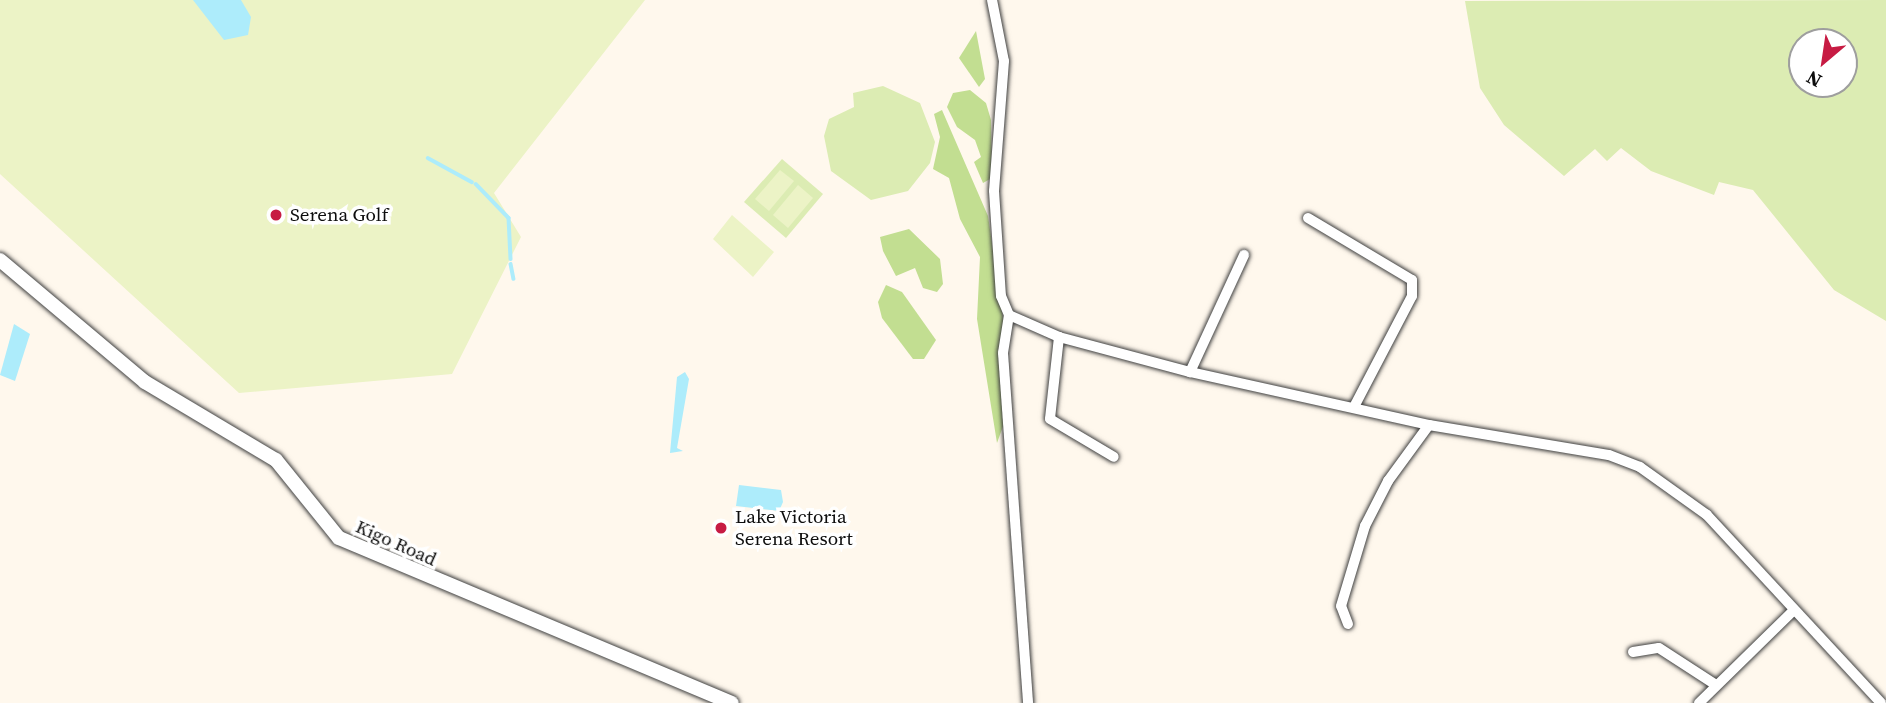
<!DOCTYPE html>
<html>
<head>
<meta charset="utf-8">
<style>
	body { margin:0 }
	#map { position:relative; width:1886px; height:703px; overflow:hidden; background:#fff8ed; font-family:"Source Serif 4",serif }
	div>[style] { position:absolute }
	.green>* { inset:0; background:#dcecb3 }
	.forest>* { inset:0; background:#c2de91 }
	.pitch>* { inset:0; background:#ecf3c6 }
	.water>* { inset:0; background:#adecfb }
	.stream>* { height:3.5px; margin:-1.75px; padding:0 1.75px; transform-origin:1.75px; border-radius:1.75px; background:#adecfb }
	.roads { filter:drop-shadow(0 0 2px #404040) drop-shadow(0 0 2px #404040) }
	.minor>* { height:10px; margin:-5px; padding:0 5px; transform-origin:5px; border-radius:5px; background:#fff }
	.tertiary>* { height:14px; margin:-7px; padding:0 7px; transform-origin:7px; border-radius:7px; background:#fff }
	.dots>* { width:19px; height:19px; translate:-50% -50%; box-sizing:border-box; border:4px solid #fff; border-radius:50% }
	span { translate:-50% -50%; white-space:nowrap; text-align:center; line-height:1.15; -webkit-text-stroke:7px #fff; paint-order:stroke }
	.poi-label { font-size:19px; color:#0d0d0d }
	.left { translate:0 -50%; text-align:left }
	.street-label { font-size:19px; color:#0d0d0d }
	.north { position:absolute; left:1788px; top:28px; width:70px; height:70px; box-sizing:border-box; background:#fff; border:2px solid #9e9e9e; border-radius:50%; rotate:209deg; font-size:19px; font-weight:700; line-height:28px; text-align:center; color:#0d0d0d }
	.north::after { content:''; display:block; margin:auto; width:24px; height:32px; background:#c71b43; clip-path:polygon(50% 0,100% 100%,50% 72%,0 100%) }
</style>
</head>
<body>
<div id="map">
	<div class="green">
		<i style="clip-path:polygon(evenodd,1886px 0,1886px 321px,1834px 290px,1753px 190px,1719px 182px,1714px 195px,1651px 171px,1621px 148px,1607px 161px,1595px 149px,1564px 176px,1504px 125px,1480px 88px,1465px 1px,1886px 0,1802px 42px,1844px 42px,1844px 84px,1802px 84px,1802px 42px)"></i>
		<i style="clip-path:polygon(883px 86px,920px 103px,935px 142px,930px 163px,908px 191px,871px 200px,831px 171px,824px 136px,829px 119px,854px 107px,853px 93px)"></i>
		<i style="clip-path:polygon(782px 159px,823px 194px,786px 238px,744px 202px)"></i>
	</div>
	<div class="forest">
		<i style="clip-path:polygon(976px 31px,985px 79px,979px 87px,959px 58px)"></i>
		<i style="clip-path:polygon(970px 90px,986px 103px,991px 120px,992px 178px,983px 183px,974px 162px,981px 157px,975px 140px,957px 127px,947px 107px,953px 93px)"></i>
		<i style="clip-path:polygon(942px 110px,988px 216px,1004px 325px,1006px 418px,997px 443px,977px 319px,980px 257px,960px 219px,949px 178px,933px 169px,940px 137px,934px 114px)"></i>
		<i style="clip-path:polygon(909px 229px,940px 259px,943px 284px,937px 292px,923px 288px,915px 268px,896px 276px,883px 251px,880px 237px)"></i>
		<i style="clip-path:polygon(886px 285px,902px 292px,936px 340px,924px 359px,913px 359px,882px 318px,878px 302px)"></i>
	</div>
	<div class="pitch">
		<i style="clip-path:polygon(0 0,645px 0,494px 193px,521px 237px,452px 374px,239px 393px,0 174px)"></i>
		<i style="clip-path:polygon(780px 170px,794px 181px,769px 211px,755px 199px)"></i>
		<i style="clip-path:polygon(798px 185px,813px 198px,788px 228px,773px 215px)"></i>
		<i style="clip-path:polygon(732px 215px,774px 252px,753px 277px,713px 239px)"></i>
	</div>
	<div class="water">
		<i style="clip-path:polygon(193px 0,241px 0,251px 17px,248px 35px,224px 40px)"></i>
		<i style="clip-path:polygon(14px 324px,30px 334px,15px 381px,0 375px)"></i>
		<i style="clip-path:polygon(685px 372px,689px 379px,677px 448px,683px 451px,670px 453px,677px 377px)"></i>
		<i style="clip-path:polygon(739px 485px,781px 490px,783px 502px,779px 511px,736px 506px)"></i>
	</div>
	<div class="stream">
		<i style="left:428px;top:158px;width:50px;rotate:28.6deg"></i>
		<i style="left:476px;top:184px;width:47px;rotate:45.9deg"></i>
		<i style="left:509px;top:218px;width:41px;rotate:87.2deg"></i>
		<i style="left:511px;top:264px;width:15px;rotate:79deg"></i>
	</div>
	<div class="roads">
		<div class="minor">
			<i style="left:992px;top:0;width:62px;rotate:78.9deg"></i>
			<i style="left:1004px;top:61px;width:130px;rotate:94.4deg"></i>
			<i style="left:994px;top:191px;width:105px;rotate:86.2deg"></i>
			<i style="left:1001px;top:296px;width:21px;rotate:67deg"></i>
			<i style="left:1009px;top:315px;width:55px;rotate:23.7deg"></i>
			<i style="left:1059px;top:337px;width:136px;rotate:15deg"></i>
			<i style="left:1190px;top:372px;width:245px;rotate:12.5deg"></i>
			<i style="left:1429px;top:425px;width:182px;rotate:9.5deg"></i>
			<i style="left:1609px;top:455px;width:33px;rotate:21deg"></i>
			<i style="left:1640px;top:467px;width:82px;rotate:35.6deg"></i>
			<i style="left:1707px;top:515px;width:256px;rotate:47.2deg"></i>
			<i style="left:1308px;top:218px;width:121px;rotate:30.8deg"></i>
			<i style="left:1412px;top:280px;width:16px;rotate:90deg"></i>
			<i style="left:1412px;top:296px;width:123px;rotate:117.6deg"></i>
			<i style="left:1009px;top:315px;width:38px;rotate:99deg"></i>
			<i style="left:1003px;top:353px;width:351px;rotate:85.9deg"></i>
			<i style="left:1059px;top:337px;width:82px;rotate:96.3deg"></i>
			<i style="left:1050px;top:419px;width:74px;rotate:30.7deg"></i>
			<i style="left:1190px;top:372px;width:129px;rotate:-65.2deg"></i>
			<i style="left:1348px;top:624px;width:19px;rotate:-111deg"></i>
			<i style="left:1341px;top:606px;width:84px;rotate:-73.3deg"></i>
			<i style="left:1365px;top:526px;width:51px;rotate:-62.9deg"></i>
			<i style="left:1388px;top:481px;width:69px;rotate:-53.8deg"></i>
			<i style="left:1633px;top:652px;width:26px;rotate:-9deg"></i>
			<i style="left:1659px;top:648px;width:68px;rotate:33deg"></i>
			<i style="left:1699px;top:703px;width:129px;rotate:-44.4deg"></i>
		</div>
		<div class="tertiary">
			<i style="left:0;top:260px;width:189px;rotate:40.1deg"></i>
			<i style="left:145px;top:382px;width:152px;rotate:30.8deg"></i>
			<i style="left:276px;top:460px;width:100px;rotate:51.1deg"></i>
			<i style="left:339px;top:538px;width:426px;rotate:22.8deg"></i>
		</div>
	</div>
	<div class="dots">
		<i style="left:276px;top:215px;background:#c71b43"></i>
		<i style="left:721px;top:528px;background:#c71b43"></i>
	</div>
	<div class="poi-label">
		<span class="left" style="left:290px;top:215px">Serena Golf</span>
		<span class="left" style="left:735px;top:528px">Lake Victoria<br>Serena Resort</span>
	</div>
	<div class="street-label">
		<span style="left:396px;top:543px;rotate:24deg">Kigo Road</span>
	</div>
	<div class="north">N</div>
</div>
</body>
</html>
